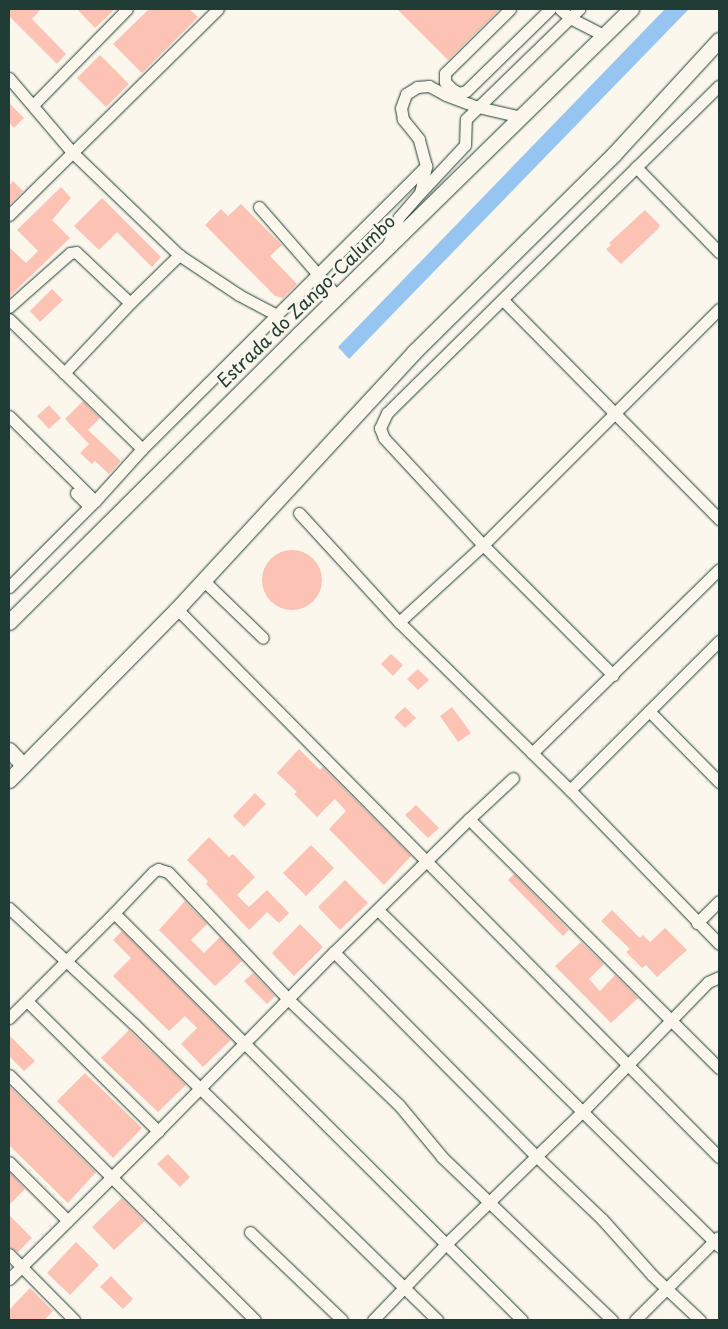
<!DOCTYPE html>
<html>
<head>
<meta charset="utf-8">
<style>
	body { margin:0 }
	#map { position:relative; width:728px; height:1329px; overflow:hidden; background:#fbf7ec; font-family:"Playpen Sans",sans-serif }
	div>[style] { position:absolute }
	.water>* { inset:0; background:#96c5f1 }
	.building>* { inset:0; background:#fcc2b4 }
	.round { border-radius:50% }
	.roads { filter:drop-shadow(0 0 1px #1f3d34) drop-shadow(0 0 1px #1f3d34) }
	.minor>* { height:11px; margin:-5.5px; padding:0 5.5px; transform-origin:5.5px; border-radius:5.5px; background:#fbf7ec }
	.major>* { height:15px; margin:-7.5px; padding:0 7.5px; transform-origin:7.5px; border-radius:7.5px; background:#fbf7ec }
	span { translate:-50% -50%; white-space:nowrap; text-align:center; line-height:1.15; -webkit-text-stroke:5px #fbf7ec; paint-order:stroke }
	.street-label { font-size:18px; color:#1f3d34 }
	.frame { position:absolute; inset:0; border:10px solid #1f3d34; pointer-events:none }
</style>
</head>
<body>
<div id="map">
	<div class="water">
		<i style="clip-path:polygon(665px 9px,689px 9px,349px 359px,338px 347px)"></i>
	</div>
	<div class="building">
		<i style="clip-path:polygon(9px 9px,41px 9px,32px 19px,66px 54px,57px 64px,9px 16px)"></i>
		<i style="clip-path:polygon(77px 9px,115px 9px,95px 28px)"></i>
		<i style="clip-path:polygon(149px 9px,189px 9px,198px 17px,142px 73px,113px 44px)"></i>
		<i style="clip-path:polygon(397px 9px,500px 9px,448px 60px)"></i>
		<i style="clip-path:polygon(100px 55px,129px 84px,106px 107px,77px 78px)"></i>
		<i style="clip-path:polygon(9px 103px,24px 118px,14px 128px,9px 122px)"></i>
		<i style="clip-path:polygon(13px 181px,23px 191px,9px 205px,9px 186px)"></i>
		<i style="clip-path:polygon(61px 187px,71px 198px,52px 220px,70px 238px,9px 297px,9px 247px,26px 263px,38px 251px,17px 230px)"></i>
		<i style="clip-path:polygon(102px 198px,161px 257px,152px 267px,117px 232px,99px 250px,74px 226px)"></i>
		<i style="clip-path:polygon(241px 204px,282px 245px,270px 256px,297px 284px,283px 298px,275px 296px,205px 225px,221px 209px,228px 216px)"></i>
		<i style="clip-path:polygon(645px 210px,660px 225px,658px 229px,621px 264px,606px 249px,611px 245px,609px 243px)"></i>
		<i style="clip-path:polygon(52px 289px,63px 300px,40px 322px,30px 311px)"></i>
		<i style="clip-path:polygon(83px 401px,100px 418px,88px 430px,121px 461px,109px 474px,95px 461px,92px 464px,80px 453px,89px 444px,65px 419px)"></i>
		<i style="clip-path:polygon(49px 405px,61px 418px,49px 429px,37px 416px)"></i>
		<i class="round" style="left:262px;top:550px;width:60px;height:60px"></i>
		<i style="clip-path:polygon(391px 654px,403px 665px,393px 676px,381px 664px)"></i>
		<i style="clip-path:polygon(418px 669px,429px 680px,418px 690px,407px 679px)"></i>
		<i style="clip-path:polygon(405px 707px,416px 718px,405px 728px,394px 717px)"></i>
		<i style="clip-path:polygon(452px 707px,471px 733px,458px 742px,440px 716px)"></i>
		<i style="clip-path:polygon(299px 749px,320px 770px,323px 767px,411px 856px,384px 885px,329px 829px,346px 811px,335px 799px,317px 817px,294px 794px,297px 792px,277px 773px)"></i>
		<i style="clip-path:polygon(255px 793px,266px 804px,244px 827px,233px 816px)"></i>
		<i style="clip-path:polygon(416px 805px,439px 828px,428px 838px,405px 815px)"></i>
		<i style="clip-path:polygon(209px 837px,229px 857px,233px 854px,255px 877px,237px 895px,249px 907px,267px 890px,289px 913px,279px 923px,267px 912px,249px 930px,206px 884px,208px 881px,187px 860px)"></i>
		<i style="clip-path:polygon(311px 845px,334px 868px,306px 896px,283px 873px)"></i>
		<i style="clip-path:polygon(514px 874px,569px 930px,563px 936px,508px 880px)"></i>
		<i style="clip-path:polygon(345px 880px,368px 903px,340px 930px,318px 907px)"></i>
		<i style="clip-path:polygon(185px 901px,207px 924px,191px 940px,204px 953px,220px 937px,242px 961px,215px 986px,159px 930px)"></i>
		<i style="clip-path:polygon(612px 910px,640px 938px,643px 935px,650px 942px,665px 928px,687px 950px,657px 977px,646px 965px,642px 968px,626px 952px,630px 949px,601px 921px)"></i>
		<i style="clip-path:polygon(300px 924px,323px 947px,294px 976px,272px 953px)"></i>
		<i style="clip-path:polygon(122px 931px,231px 1040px,203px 1067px,181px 1044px,197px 1028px,185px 1016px,169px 1031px,113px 976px,131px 958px,113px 940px)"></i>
		<i style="clip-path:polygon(581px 942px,604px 964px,589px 979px,600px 991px,615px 975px,638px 998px,611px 1023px,555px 966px)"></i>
		<i style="clip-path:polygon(253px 973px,275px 996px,267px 1004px,244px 981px)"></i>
		<i style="clip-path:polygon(129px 1030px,186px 1085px,158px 1112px,101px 1058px)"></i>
		<i style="clip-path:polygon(9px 1035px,35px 1061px,24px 1071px,9px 1056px)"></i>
		<i style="clip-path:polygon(85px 1073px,142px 1128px,113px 1158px,57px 1101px)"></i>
		<i style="clip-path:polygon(9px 1086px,96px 1172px,68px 1203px,9px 1145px)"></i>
		<i style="clip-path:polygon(168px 1154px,190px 1177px,180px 1187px,157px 1164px)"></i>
		<i style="clip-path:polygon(9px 1172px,25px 1189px,9px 1205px)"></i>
		<i style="clip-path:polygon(122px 1198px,145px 1221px,114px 1250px,92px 1227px)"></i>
		<i style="clip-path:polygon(9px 1215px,32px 1238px,18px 1252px,9px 1247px)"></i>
		<i style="clip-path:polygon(76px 1242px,99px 1265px,70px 1295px,47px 1273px)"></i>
		<i style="clip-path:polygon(111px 1276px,133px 1299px,123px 1309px,100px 1287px)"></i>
		<i style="clip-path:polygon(30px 1288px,53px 1311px,44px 1320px,9px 1320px,9px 1310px)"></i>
	</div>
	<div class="roads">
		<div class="minor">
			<i style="left:510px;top:9px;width:91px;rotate:135.4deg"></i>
			<i style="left:445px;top:73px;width:9px;rotate:90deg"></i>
			<i style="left:445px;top:82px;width:10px;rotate:45deg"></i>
			<i style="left:452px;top:89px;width:8px;rotate:30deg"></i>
			<i style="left:459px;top:93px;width:7px;rotate:-16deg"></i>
			<i style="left:466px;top:91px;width:117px;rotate:-44.3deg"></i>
			<i style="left:560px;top:9px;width:13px;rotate:42deg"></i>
			<i style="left:570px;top:18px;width:38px;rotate:27deg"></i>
			<i style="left:9px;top:78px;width:97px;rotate:49.6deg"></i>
			<i style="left:72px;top:152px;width:149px;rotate:43.9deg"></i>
			<i style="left:179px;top:255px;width:72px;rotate:33.7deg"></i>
			<i style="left:239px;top:295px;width:43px;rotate:27.8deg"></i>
			<i style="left:33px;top:105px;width:134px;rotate:-45.6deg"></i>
			<i style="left:636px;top:167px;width:119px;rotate:45.7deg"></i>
			<i style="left:421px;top:192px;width:64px;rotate:-46.9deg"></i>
			<i style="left:465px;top:145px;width:26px;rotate:-88deg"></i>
			<i style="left:466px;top:119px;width:158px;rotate:-44.2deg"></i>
			<i style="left:259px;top:207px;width:118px;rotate:48.8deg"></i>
			<i style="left:9px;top:215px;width:293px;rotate:-44.6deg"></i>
			<i style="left:388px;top:244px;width:29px;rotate:-68deg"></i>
			<i style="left:399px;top:217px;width:32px;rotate:-49deg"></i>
			<i style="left:420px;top:193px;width:28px;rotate:-77deg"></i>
			<i style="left:426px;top:166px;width:28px;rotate:-105deg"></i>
			<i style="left:419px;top:139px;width:26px;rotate:-129deg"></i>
			<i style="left:403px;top:119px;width:11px;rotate:-100deg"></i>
			<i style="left:401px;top:108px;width:15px;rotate:-70deg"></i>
			<i style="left:406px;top:94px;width:13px;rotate:-32deg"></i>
			<i style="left:417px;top:87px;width:12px;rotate:-5deg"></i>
			<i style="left:429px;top:86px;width:19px;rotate:28deg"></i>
			<i style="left:446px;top:95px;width:34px;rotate:21deg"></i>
			<i style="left:478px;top:107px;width:44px;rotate:13.1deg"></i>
			<i style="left:503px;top:300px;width:308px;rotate:45.4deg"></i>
			<i style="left:9px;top:307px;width:81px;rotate:-41.5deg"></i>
			<i style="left:70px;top:253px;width:6px;rotate:-9deg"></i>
			<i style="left:76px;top:252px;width:74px;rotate:43.4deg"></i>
			<i style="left:9px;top:319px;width:186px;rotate:44.3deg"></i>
			<i style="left:64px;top:373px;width:96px;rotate:-46.7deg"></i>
			<i style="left:130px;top:303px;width:69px;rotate:-44.4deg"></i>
			<i style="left:9px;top:416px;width:121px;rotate:44.7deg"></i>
			<i style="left:76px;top:493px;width:18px;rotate:45deg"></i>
			<i style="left:299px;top:513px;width:148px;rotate:47.5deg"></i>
			<i style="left:399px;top:622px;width:240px;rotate:44.5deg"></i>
			<i style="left:570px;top:790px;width:214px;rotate:45.9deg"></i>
			<i style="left:203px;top:580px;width:83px;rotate:44deg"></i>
			<i style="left:9px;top:587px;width:122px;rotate:-45deg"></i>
			<i style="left:95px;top:501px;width:70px;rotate:-47.9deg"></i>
			<i style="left:142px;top:449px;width:401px;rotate:-44.9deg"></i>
			<i style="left:177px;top:609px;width:771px;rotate:45.32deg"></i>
			<i style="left:399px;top:622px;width:114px;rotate:-42.5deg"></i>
			<i style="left:483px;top:545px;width:334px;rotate:-45deg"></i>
			<i style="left:613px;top:675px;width:184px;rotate:-135deg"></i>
			<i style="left:483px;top:545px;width:146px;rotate:-132.8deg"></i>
			<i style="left:384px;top:438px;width:11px;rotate:-112deg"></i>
			<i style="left:380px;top:428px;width:17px;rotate:-65deg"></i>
			<i style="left:387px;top:413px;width:466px;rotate:-44.6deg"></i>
			<i style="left:649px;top:711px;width:100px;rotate:45.4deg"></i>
			<i style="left:532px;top:753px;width:262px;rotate:-44.5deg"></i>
			<i style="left:570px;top:790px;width:211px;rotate:-45deg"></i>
			<i style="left:469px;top:819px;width:353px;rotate:44.9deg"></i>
			<i style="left:9px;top:908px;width:171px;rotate:42.9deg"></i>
			<i style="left:134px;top:1024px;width:424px;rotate:44.3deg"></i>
			<i style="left:378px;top:910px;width:479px;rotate:44.6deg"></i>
			<i style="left:114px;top:913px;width:57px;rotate:-46.4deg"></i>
			<i style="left:153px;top:872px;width:6px;rotate:-31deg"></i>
			<i style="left:158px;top:869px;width:10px;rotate:17deg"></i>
			<i style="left:168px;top:872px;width:175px;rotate:46.6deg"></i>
			<i style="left:288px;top:999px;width:153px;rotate:43.7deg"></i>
			<i style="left:399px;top:1105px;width:67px;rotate:50.4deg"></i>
			<i style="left:442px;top:1157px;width:236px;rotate:43.8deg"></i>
			<i style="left:697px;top:923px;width:31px;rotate:-45deg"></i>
			<i style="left:334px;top:952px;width:287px;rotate:45.3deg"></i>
			<i style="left:536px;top:1156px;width:91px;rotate:43.7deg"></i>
			<i style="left:602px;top:1219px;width:75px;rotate:48.2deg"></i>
			<i style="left:652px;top:1275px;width:66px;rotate:43.2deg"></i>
			<i style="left:27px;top:1001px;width:185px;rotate:44.8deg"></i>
			<i style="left:9px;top:1018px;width:148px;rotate:-45deg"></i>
			<i style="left:114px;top:913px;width:576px;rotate:44.93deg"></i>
			<i style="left:9px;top:1075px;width:347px;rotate:44.9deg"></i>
			<i style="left:9px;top:1162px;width:83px;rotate:45deg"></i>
			<i style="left:250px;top:1232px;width:127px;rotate:43.7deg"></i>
			<i style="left:9px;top:1254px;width:93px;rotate:45.4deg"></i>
			<i style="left:9px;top:1279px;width:210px;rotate:-44.8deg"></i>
			<i style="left:158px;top:1131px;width:251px;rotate:-45.5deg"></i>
			<i style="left:334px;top:952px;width:190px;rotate:-44.6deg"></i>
			<i style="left:469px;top:819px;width:60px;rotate:-43deg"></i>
			<i style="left:373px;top:1320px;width:105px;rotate:-46.2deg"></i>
			<i style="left:446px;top:1244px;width:191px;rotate:-44.2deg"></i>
			<i style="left:583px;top:1111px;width:180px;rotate:-45.9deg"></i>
			<i style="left:708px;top:982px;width:12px;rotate:-24deg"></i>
			<i style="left:635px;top:1320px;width:117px;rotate:-45deg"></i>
		</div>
		<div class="major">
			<i style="left:9px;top:622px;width:409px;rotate:-44.8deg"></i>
			<i style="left:299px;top:334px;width:465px;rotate:-44.4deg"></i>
			<i style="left:9px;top:750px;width:21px;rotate:47deg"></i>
			<i style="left:9px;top:780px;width:240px;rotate:-45.5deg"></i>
			<i style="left:177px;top:609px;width:350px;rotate:-47.3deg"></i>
			<i style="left:414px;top:352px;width:281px;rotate:-44.7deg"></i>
			<i style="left:614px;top:154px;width:155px;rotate:-47.4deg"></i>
		</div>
	</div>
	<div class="street-label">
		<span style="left:306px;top:301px;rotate:-44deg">Estrada do Zango-Calumbo</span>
	</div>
	<div class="frame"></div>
</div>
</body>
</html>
